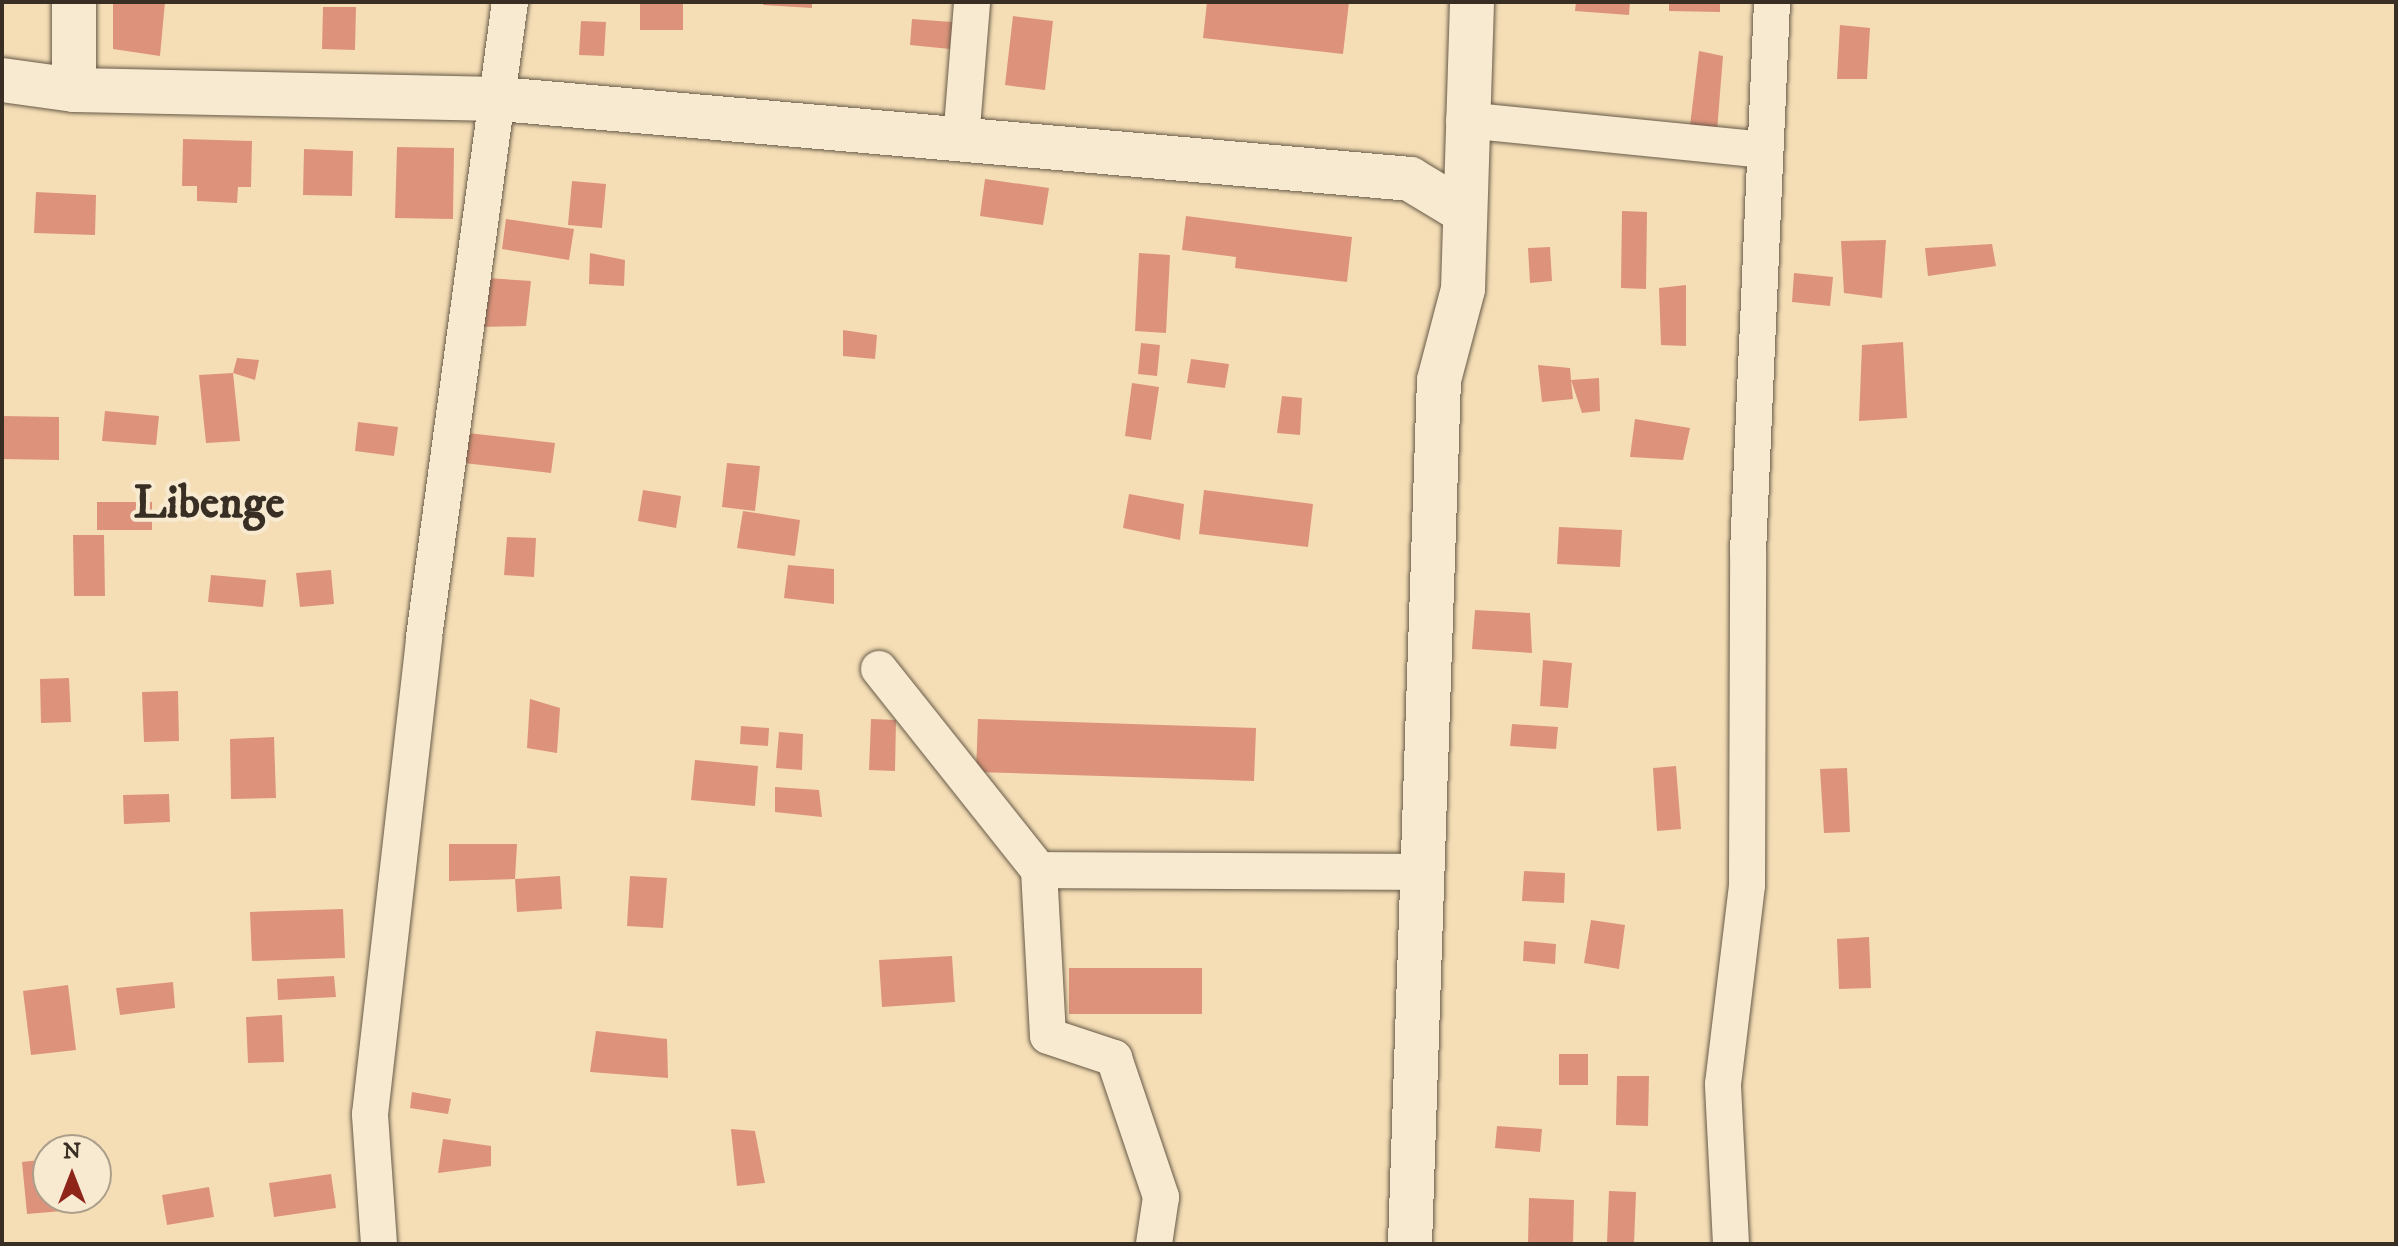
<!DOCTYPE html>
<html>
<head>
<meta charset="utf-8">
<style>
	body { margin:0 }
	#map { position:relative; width:2398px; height:1246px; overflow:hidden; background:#f5deb6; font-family:"IM FELL DW Pica",serif }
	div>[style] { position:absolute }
	.building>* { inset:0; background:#dd937b }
	.roads { filter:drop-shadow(0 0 2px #675a48) drop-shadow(0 0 2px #675a48) }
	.minor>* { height:36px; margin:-18px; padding:0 18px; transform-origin:18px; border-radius:18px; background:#f8ead0 }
	.tertiary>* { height:44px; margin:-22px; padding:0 22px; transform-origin:22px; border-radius:22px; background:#f8ead0 }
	span { translate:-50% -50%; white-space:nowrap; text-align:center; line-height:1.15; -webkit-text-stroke:8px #f8ead0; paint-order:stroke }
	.town-label { font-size:46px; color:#382e24; font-weight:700 }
	.frame { position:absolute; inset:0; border:4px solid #382e24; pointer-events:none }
	.north { position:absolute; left:32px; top:1134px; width:80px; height:80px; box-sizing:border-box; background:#f8ead0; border:2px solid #ab9f8b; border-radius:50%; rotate:0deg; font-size:22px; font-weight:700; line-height:32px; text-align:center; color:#382e24 }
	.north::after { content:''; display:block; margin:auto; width:28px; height:36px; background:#8f2418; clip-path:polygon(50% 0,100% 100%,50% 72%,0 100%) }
</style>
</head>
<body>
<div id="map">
	<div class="building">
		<i style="clip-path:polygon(113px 2px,165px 2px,160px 56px,113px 49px)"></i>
		<i style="clip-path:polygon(640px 2px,683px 2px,683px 30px,640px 30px)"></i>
		<i style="clip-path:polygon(764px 2px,812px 2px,812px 8px,763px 5px)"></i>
		<i style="clip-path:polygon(1207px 2px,1349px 2px,1343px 54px,1203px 38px)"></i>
		<i style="clip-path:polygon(1576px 2px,1630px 2px,1629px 15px,1575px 11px)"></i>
		<i style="clip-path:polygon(1669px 2px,1720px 2px,1720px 12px,1669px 11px)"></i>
		<i style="clip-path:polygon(323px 7px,356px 7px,355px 50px,322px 49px)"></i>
		<i style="clip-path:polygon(1013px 16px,1053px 21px,1045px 90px,1005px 85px)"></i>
		<i style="clip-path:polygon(912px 19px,952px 22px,950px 49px,910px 45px)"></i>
		<i style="clip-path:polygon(581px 21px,606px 22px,604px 56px,579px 55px)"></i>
		<i style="clip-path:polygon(1840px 25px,1870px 28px,1867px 79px,1837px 79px)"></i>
		<i style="clip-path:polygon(1699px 51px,1723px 56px,1717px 131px,1690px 126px)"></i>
		<i style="clip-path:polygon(183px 139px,252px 141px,251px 187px,238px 187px,237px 203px,197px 201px,197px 186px,182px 186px)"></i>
		<i style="clip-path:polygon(397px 147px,454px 148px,453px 219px,395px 218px)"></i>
		<i style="clip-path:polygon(304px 149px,353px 151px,352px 196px,303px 195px)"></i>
		<i style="clip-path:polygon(985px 179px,1049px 188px,1043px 225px,980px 216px)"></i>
		<i style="clip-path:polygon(572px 181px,606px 184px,602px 228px,568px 225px)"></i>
		<i style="clip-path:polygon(36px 192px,96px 195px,95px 235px,34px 233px)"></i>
		<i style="clip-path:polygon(1622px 211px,1647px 212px,1646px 289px,1621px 288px)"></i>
		<i style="clip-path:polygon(1186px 216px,1352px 237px,1347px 282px,1235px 268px,1236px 257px,1182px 250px)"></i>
		<i style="clip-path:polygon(506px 219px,574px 229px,569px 260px,502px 249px)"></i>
		<i style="clip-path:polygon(1886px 240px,1882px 298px,1844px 293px,1841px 241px)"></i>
		<i style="clip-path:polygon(1992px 244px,1996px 266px,1928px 276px,1925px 248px)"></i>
		<i style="clip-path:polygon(1550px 247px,1552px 281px,1530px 283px,1528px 248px)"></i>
		<i style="clip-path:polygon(590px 253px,625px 260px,624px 286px,589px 284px)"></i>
		<i style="clip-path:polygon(1139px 253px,1170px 255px,1166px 333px,1135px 331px)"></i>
		<i style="clip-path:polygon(1794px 273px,1833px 277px,1830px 306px,1792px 302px)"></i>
		<i style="clip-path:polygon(487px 278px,531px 281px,526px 326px,482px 327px)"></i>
		<i style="clip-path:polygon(1686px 285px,1686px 346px,1661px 345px,1659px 288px)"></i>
		<i style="clip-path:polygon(843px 330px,877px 335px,875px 359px,843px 356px)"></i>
		<i style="clip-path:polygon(1903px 342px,1907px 418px,1859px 421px,1862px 345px)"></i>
		<i style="clip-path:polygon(1141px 343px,1160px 345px,1157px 376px,1138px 374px)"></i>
		<i style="clip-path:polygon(237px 358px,259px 360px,255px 380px,233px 373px)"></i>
		<i style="clip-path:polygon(1191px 359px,1229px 364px,1225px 388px,1187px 383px)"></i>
		<i style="clip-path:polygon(1538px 365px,1570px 368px,1571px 380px,1599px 378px,1600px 411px,1582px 413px,1571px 380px,1573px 399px,1542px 402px)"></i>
		<i style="clip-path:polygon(233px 373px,240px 441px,206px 443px,199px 375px)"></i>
		<i style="clip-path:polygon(1132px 383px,1159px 387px,1151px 440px,1125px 436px)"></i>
		<i style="clip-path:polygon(1282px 396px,1302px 398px,1300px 435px,1277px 433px)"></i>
		<i style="clip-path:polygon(105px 411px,159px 416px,156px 445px,102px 441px)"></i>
		<i style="clip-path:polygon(2px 416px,59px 417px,59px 460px,2px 459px)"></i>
		<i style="clip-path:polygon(1635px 419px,1690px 428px,1683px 460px,1630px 457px)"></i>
		<i style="clip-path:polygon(358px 422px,398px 427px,394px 456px,355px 451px)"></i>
		<i style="clip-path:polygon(468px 433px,555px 443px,551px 473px,464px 463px)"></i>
		<i style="clip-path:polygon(727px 463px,760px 466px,755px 511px,722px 507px)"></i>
		<i style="clip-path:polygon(643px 490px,681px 496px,676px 528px,638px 521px)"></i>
		<i style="clip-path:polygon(1204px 490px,1313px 504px,1308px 547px,1199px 534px)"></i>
		<i style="clip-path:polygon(1129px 494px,1184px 504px,1180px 540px,1123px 528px)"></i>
		<i style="clip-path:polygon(97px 502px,152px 502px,152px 530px,97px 530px)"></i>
		<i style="clip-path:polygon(743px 511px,800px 520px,795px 556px,737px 548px)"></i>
		<i style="clip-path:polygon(1559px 527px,1622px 530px,1620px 567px,1557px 564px)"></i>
		<i style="clip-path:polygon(73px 535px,104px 535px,105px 596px,74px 596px)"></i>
		<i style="clip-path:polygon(507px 537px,536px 538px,534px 577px,504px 575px)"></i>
		<i style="clip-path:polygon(788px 565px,834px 569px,834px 604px,784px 598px)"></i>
		<i style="clip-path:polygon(331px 570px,334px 604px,300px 607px,296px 573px)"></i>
		<i style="clip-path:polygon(211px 575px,266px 580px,263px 607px,208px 602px)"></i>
		<i style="clip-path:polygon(1475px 610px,1530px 613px,1532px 653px,1472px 649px)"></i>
		<i style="clip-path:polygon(1543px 660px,1572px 663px,1568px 708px,1540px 706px)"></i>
		<i style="clip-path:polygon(69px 678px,71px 722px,41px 723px,40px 679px)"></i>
		<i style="clip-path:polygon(178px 691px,179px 741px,144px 742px,142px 692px)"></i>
		<i style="clip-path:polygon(530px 699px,560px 708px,557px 753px,527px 748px)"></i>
		<i style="clip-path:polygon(871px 719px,896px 720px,895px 771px,869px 770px)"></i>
		<i style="clip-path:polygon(978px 719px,1256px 728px,1254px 781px,976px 772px)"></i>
		<i style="clip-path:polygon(1512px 724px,1558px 727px,1556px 749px,1510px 746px)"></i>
		<i style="clip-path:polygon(741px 726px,769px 728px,768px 746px,740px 744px)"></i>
		<i style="clip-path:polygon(779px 732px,803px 734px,802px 770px,776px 768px)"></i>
		<i style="clip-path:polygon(274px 737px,276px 798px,231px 799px,230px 739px)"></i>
		<i style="clip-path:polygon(695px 760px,758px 766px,755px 806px,691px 800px)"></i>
		<i style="clip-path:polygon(1676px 766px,1681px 829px,1657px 831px,1653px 768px)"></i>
		<i style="clip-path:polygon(1847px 768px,1850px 832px,1824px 833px,1820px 769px)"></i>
		<i style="clip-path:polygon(775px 787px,819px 790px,822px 817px,775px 812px)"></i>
		<i style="clip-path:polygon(169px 794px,170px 822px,124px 824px,123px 795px)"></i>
		<i style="clip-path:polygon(449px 844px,517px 844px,515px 879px,560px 876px,562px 909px,517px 912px,515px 879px,449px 881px)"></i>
		<i style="clip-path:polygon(1524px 871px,1565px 873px,1564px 903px,1522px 901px)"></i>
		<i style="clip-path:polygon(630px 876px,667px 878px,663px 928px,627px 926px)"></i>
		<i style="clip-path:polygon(343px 909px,345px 958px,252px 961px,250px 912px)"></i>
		<i style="clip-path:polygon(1591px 920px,1625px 925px,1619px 969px,1584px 963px)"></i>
		<i style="clip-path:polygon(1869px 937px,1871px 988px,1839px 989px,1837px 939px)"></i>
		<i style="clip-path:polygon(1524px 941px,1556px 944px,1555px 964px,1523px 961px)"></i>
		<i style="clip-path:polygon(952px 956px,955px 1002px,882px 1007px,879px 960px)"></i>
		<i style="clip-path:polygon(1069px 968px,1202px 968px,1202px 1014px,1069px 1014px)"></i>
		<i style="clip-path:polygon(334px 976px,336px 997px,278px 1000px,277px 979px)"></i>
		<i style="clip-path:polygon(173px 982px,175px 1008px,120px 1015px,116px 988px)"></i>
		<i style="clip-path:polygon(68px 985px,76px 1050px,31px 1055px,23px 991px)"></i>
		<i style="clip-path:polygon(282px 1015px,284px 1062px,248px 1063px,246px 1017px)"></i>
		<i style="clip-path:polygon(596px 1031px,667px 1039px,668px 1078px,590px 1072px)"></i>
		<i style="clip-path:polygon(1559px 1054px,1588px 1054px,1588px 1085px,1559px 1085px)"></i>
		<i style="clip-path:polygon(1617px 1076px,1649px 1076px,1648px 1126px,1616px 1125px)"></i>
		<i style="clip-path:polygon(412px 1092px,451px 1099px,448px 1114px,410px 1108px)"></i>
		<i style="clip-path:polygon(1497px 1126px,1542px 1129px,1540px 1152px,1495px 1148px)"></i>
		<i style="clip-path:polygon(731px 1129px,755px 1131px,765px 1183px,737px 1186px)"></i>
		<i style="clip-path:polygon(443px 1139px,491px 1146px,491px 1166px,438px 1173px)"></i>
		<i style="clip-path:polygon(48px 1159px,48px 1198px,60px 1198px,62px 1211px,27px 1214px,22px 1162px)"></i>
		<i style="clip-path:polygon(331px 1174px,336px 1208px,274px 1217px,269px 1183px)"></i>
		<i style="clip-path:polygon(209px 1187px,214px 1217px,167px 1225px,162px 1195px)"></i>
		<i style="clip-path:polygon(1609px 1191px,1636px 1192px,1634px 1244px,1607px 1243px)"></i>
		<i style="clip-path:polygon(1529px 1198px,1574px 1200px,1573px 1244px,1528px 1244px)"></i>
	</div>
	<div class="roads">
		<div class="minor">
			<i style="left:1464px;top:120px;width:302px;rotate:5.7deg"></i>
			<i style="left:961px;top:140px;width:138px;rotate:-85.4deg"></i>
			<i style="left:879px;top:669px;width:257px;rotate:51.5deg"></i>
			<i style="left:1039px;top:870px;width:166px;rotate:86.9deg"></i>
			<i style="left:1048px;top:1036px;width:70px;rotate:18.4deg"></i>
			<i style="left:1114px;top:1058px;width:147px;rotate:71.3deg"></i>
			<i style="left:1161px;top:1197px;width:48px;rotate:98.5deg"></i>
			<i style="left:1039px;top:870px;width:379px;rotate:0.3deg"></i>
			<i style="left:379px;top:1244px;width:130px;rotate:-94deg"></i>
			<i style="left:370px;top:1114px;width:480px;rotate:-83.5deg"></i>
			<i style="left:424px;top:637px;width:641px;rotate:-82.29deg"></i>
			<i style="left:1731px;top:1244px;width:160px;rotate:-92.9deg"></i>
			<i style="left:1723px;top:1084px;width:200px;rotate:-83.1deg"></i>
			<i style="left:1747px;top:885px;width:333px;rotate:-89.8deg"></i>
			<i style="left:1748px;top:552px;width:551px;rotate:-87.5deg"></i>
		</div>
		<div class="tertiary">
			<i style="left:74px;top:2px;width:88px;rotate:90deg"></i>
			<i style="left:2px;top:80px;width:73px;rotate:7.9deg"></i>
			<i style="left:74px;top:90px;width:426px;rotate:1.2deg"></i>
			<i style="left:500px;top:99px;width:914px;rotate:5.02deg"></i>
			<i style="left:1410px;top:179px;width:62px;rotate:31.1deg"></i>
			<i style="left:1410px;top:1244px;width:864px;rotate:-88.08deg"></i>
			<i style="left:1439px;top:380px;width:94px;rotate:-75.2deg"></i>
			<i style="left:1463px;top:289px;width:287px;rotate:-88.2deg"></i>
		</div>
	</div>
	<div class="town-label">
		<span style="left:209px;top:504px">Libenge</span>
	</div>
	<div class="frame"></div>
	<div class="north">N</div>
</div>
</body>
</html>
